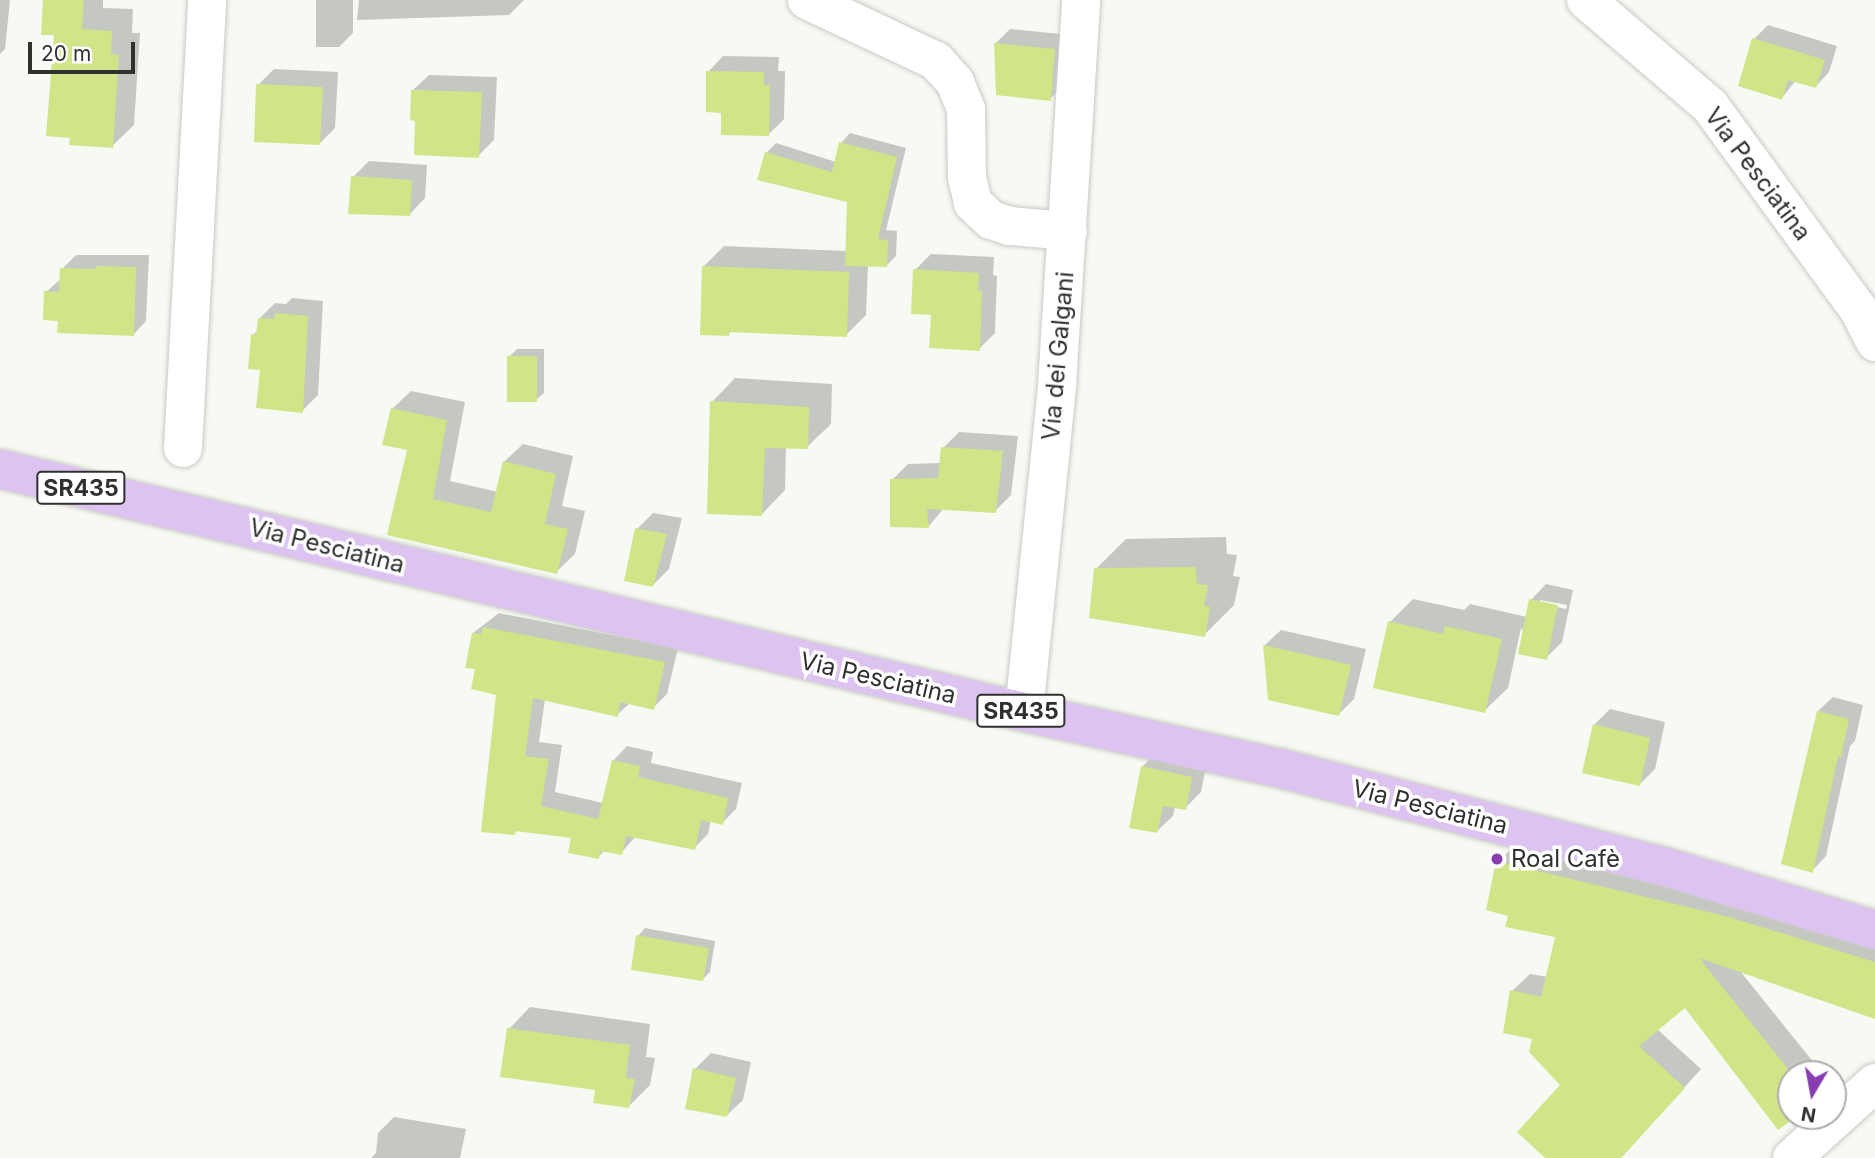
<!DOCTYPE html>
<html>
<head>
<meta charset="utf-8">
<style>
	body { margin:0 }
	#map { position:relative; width:1875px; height:1158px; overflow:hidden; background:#f7f9f3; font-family:Inter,sans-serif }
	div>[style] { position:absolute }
	.shadow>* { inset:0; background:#0003 }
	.building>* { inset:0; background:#d1e588 }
	.roads { filter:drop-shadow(0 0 2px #c9cac5) drop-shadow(0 0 2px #c9cac5) }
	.minor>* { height:38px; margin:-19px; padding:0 19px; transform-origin:19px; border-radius:19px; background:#fff }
	.major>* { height:38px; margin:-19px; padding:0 19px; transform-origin:19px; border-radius:19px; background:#ddc3f0 }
	.dots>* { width:19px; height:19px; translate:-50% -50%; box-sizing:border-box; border:4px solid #fff; border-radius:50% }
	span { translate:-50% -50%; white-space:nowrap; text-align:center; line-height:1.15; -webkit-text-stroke:7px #fff; paint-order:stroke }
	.shield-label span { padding:2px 5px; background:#fff; border:2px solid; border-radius:5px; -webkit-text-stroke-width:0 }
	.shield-label { font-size:23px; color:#30312f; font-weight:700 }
	.street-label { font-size:24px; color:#30312f }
	.poi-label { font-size:24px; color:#30312f }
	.left { translate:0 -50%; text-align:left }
	.north { position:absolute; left:1777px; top:1060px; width:70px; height:70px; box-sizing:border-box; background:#fff; border:2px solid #acadac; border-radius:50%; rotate:190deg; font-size:19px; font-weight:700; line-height:28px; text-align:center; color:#30312f }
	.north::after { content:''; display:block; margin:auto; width:24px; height:32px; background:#863eb0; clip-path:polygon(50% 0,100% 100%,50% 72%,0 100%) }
	.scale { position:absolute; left:28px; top:42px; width:107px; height:32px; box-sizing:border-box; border:4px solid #30312f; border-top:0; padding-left:9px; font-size:21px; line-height:24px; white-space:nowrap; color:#30312f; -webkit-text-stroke:5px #fff; paint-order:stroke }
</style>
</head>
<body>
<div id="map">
	<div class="shadow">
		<i style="clip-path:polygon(0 0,10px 0,5px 49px,0 54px)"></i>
		<i style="clip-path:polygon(45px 0,103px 0,103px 8px,133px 9px,132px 33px,140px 33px,134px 125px,112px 146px,71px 137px,56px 34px)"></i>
		<i style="clip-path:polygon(316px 0,353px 0,353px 33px,339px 47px,316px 47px)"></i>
		<i style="clip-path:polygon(359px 0,524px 0,509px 15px,357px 20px)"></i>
		<i style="clip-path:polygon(1768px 25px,1837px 46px,1829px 72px,1816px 86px,1796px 80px,1782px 98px,1754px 39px)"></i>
		<i style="clip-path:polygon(1010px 29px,1070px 35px,1065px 84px,1050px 99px,995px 44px)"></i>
		<i style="clip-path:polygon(723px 56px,779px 57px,778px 71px,785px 71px,784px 119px,769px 134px,708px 72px)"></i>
		<i style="clip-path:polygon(274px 69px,338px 72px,335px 128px,319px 144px,258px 85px)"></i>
		<i style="clip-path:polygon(429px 75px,497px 77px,494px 140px,478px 156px,417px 119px,413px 90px)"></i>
		<i style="clip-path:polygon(850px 133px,906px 148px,886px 230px,897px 231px,896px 256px,886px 266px,868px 265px,866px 315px,846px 335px,732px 331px,728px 334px,704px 266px,724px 246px,847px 251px,849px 200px,766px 153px,776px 143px,836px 162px,841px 143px)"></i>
		<i style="clip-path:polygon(369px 161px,427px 165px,425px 198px,410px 214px,353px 177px)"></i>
		<i style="clip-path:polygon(931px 254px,994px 257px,993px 275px,997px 276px,995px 333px,979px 349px,933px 313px,915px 270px)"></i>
		<i style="clip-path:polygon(76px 255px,149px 255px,146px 321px,133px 335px,60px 319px,46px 292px,62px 278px,62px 269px)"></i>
		<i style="clip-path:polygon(292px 298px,323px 301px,318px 395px,302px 411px,262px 368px,253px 335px,258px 330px,259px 319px,275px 303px,286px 304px)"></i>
		<i style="clip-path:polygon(517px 349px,544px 349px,544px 393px,536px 400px,509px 357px)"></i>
		<i style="clip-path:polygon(735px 378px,832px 384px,831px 424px,807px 447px,786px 446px,785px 490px,762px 514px,712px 402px)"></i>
		<i style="clip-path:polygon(411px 391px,465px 402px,450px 481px,498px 492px,504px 462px,523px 444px,573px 456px,562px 506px,585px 511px,575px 554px,556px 572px,389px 534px,409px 449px,392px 409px)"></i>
		<i style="clip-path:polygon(959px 432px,1018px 436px,1011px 495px,995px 511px,944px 508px,929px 526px,892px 525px,892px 480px,908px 464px,941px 463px,943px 448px)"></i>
		<i style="clip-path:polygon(653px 513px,682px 518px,669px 569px,653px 585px,637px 529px)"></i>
		<i style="clip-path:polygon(1226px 537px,1227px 554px,1237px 555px,1233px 576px,1240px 577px,1234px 605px,1204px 635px,1096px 569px,1126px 539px)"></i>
		<i style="clip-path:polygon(evenodd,1546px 584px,1573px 590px,1562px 642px,1546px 658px,1521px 628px,1508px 688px,1484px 711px,1390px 622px,1413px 599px,1464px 610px,1470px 604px,1527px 617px,1531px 600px,1546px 584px,1540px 600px,1567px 605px,1566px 609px,1540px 603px,1540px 600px)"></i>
		<i style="clip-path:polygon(499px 613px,678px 648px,667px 694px,653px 708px,630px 703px,617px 715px,545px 699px,539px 742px,562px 745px,555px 792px,603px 803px,613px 761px,627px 746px,653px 752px,651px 763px,742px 783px,736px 809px,722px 823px,711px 820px,708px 834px,694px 848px,636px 836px,621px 853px,605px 850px,598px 857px,573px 837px,518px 829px,514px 834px,498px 694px,477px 668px,473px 633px)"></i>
		<i style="clip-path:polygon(1281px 630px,1366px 649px,1354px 699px,1338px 715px,1270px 698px,1265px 645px)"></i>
		<i style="clip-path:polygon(1833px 697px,1863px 705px,1855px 741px,1850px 746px,1826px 856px,1812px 871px,1818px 711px)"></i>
		<i style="clip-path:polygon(1610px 709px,1665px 722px,1655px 769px,1639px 785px,1594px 725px)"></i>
		<i style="clip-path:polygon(1158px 751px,1207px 761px,1201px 792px,1185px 808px,1175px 806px,1173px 816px,1157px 831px,1142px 767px)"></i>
		<i style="clip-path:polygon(1516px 844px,1875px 941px,1875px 1018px,1740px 971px,1823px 1074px,1791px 1074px,1791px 1116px,1794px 1116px,1779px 1128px,1686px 1005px,1657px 1029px,1701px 1069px,1621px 1158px,1548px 1158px,1562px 1085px,1534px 1038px,1512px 991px,1530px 974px,1548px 977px,1557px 936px,1510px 914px,1498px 862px)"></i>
		<i style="clip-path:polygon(645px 928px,715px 941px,710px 972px,703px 979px,638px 936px)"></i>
		<i style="clip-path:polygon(530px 1007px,650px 1024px,646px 1057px,655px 1058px,650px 1085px,629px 1106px,597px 1089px,509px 1029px)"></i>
		<i style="clip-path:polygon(711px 1053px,751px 1062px,743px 1100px,727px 1115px,695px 1069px)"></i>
		<i style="clip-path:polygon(394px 1117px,466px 1129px,460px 1158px,371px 1158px,376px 1153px,378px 1133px)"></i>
	</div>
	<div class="building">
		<i style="clip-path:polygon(43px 0,84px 0,82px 29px,112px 31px,111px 54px,119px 55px,113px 148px,69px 145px,70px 138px,46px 136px,54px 35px,41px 35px)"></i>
		<i style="clip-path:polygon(1752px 38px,1825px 60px,1816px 88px,1788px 80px,1782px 100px,1738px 86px)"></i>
		<i style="clip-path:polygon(994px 43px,1055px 49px,1051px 101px,996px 95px)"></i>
		<i style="clip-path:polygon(706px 71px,764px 72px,764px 85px,770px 85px,769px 136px,721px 135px,721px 113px,706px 112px)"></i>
		<i style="clip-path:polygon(256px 84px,323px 87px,320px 145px,254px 142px)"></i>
		<i style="clip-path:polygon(411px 90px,482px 92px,479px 158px,414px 155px,415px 121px,410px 120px)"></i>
		<i style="clip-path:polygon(839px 142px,897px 157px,878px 239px,888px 240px,887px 267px,845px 266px,847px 202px,757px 180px,765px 152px,832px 172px)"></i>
		<i style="clip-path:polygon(351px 176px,412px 180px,410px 216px,348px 214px)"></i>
		<i style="clip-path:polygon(96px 266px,136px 267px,134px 336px,57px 333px,58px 321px,43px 320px,44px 291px,59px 292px,60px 268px,95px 269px)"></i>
		<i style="clip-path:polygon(702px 266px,849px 272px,847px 337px,729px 332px,729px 336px,700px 335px)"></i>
		<i style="clip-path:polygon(913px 269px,979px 273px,978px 291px,982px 291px,980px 351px,929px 348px,931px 315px,911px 314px)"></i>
		<i style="clip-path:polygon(275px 313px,308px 316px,303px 413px,256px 408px,260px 370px,248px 369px,251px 334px,256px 335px,258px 318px,274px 319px)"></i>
		<i style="clip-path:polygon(507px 356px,537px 356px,537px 402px,507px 402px)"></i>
		<i style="clip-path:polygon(710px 401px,809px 407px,808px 449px,765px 448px,762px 516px,707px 514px)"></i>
		<i style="clip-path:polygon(391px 408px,447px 420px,433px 499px,491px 512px,503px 461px,556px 474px,545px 524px,568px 529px,557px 574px,387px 535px,407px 450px,382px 445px)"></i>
		<i style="clip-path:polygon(941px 447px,1003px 451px,996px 513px,927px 509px,929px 528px,890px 527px,890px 479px,938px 478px)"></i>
		<i style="clip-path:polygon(635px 528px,667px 534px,653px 587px,624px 581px)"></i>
		<i style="clip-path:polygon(1196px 567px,1197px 584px,1208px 585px,1204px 606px,1210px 607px,1205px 637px,1089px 618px,1094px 568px)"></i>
		<i style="clip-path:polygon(1529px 599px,1558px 605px,1547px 660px,1518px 654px)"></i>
		<i style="clip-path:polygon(1388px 621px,1443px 634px,1445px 626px,1502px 639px,1485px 713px,1373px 688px)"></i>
		<i style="clip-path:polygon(483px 627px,665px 662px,654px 710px,620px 702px,618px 717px,533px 698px,525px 756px,549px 759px,541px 806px,598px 819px,612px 760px,640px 766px,638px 777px,728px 798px,723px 825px,701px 820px,695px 850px,626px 836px,622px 855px,600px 851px,599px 859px,568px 853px,571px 838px,515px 831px,515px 835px,481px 832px,496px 695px,471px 689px,475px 669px,465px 668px,472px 633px,481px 634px)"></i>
		<i style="clip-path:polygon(1263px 645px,1351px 665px,1339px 716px,1268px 700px)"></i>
		<i style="clip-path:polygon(1817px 711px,1849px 719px,1841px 757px,1838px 756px,1813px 873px,1781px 864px)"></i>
		<i style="clip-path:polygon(1593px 724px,1650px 738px,1640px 786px,1582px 773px)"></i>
		<i style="clip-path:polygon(1141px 766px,1192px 777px,1186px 810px,1163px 806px,1157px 833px,1129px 828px)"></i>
		<i style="clip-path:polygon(1496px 861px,1729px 917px,1875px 962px,1875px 1019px,1699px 958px,1792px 1074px,1791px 1116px,1797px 1116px,1778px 1130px,1685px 1008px,1639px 1046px,1685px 1088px,1621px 1158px,1545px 1158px,1517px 1132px,1560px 1085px,1529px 1052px,1532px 1039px,1503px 1033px,1510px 990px,1541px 997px,1555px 937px,1505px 927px,1508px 916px,1486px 910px)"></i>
		<i style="clip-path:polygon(636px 935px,709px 948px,703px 981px,631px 970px)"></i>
		<i style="clip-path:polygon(507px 1028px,630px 1045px,626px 1078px,635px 1079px,629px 1108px,593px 1103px,595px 1090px,500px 1077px)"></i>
		<i style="clip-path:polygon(693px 1068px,736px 1078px,727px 1117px,685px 1109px)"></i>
	</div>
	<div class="roads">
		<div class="minor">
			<i style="left:807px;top:0;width:143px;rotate:25.3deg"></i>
			<i style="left:936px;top:61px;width:28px;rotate:48deg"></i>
			<i style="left:955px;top:82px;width:29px;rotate:68deg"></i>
			<i style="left:966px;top:109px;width:68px;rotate:89.2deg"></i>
			<i style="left:967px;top:177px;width:27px;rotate:77deg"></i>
			<i style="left:973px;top:203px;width:25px;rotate:43deg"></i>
			<i style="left:991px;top:220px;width:20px;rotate:18deg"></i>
			<i style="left:1010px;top:226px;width:58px;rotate:4.9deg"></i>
			<i style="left:1586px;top:0;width:163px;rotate:40.5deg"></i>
			<i style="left:1710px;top:106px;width:253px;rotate:53.9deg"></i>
			<i style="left:1859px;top:310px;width:36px;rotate:63deg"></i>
			<i style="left:183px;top:448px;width:449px;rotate:-86.9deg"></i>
			<i style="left:1024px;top:712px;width:329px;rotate:-84.2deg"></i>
			<i style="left:1057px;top:385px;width:386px;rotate:-86.4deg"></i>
			<i style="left:1792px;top:1158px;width:112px;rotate:-42.1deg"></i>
		</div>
		<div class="major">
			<i style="left:0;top:469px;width:1052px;rotate:13.35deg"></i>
			<i style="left:1024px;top:712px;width:265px;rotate:12.4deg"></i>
			<i style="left:1283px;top:769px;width:394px;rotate:14.4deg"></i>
			<i style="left:1665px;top:867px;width:219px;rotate:16.7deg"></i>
		</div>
	</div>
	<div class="dots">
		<i style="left:1497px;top:859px;background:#863eb0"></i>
	</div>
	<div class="shield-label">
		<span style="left:81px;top:488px">SR435</span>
		<span style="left:1021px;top:711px">SR435</span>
	</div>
	<div class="street-label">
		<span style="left:1758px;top:174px;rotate:53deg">Via Pesciatina</span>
		<span style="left:1058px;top:356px;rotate:-85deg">Via dei Galgani</span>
		<span style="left:327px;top:546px;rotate:14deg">Via Pesciatina</span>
		<span style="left:878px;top:678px;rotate:13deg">Via Pesciatina</span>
		<span style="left:1430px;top:807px;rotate:14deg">Via Pesciatina</span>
	</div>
	<div class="poi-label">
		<span class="left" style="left:1511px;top:859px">Roal Cafè</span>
	</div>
	<div class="north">N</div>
	<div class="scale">20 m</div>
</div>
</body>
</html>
